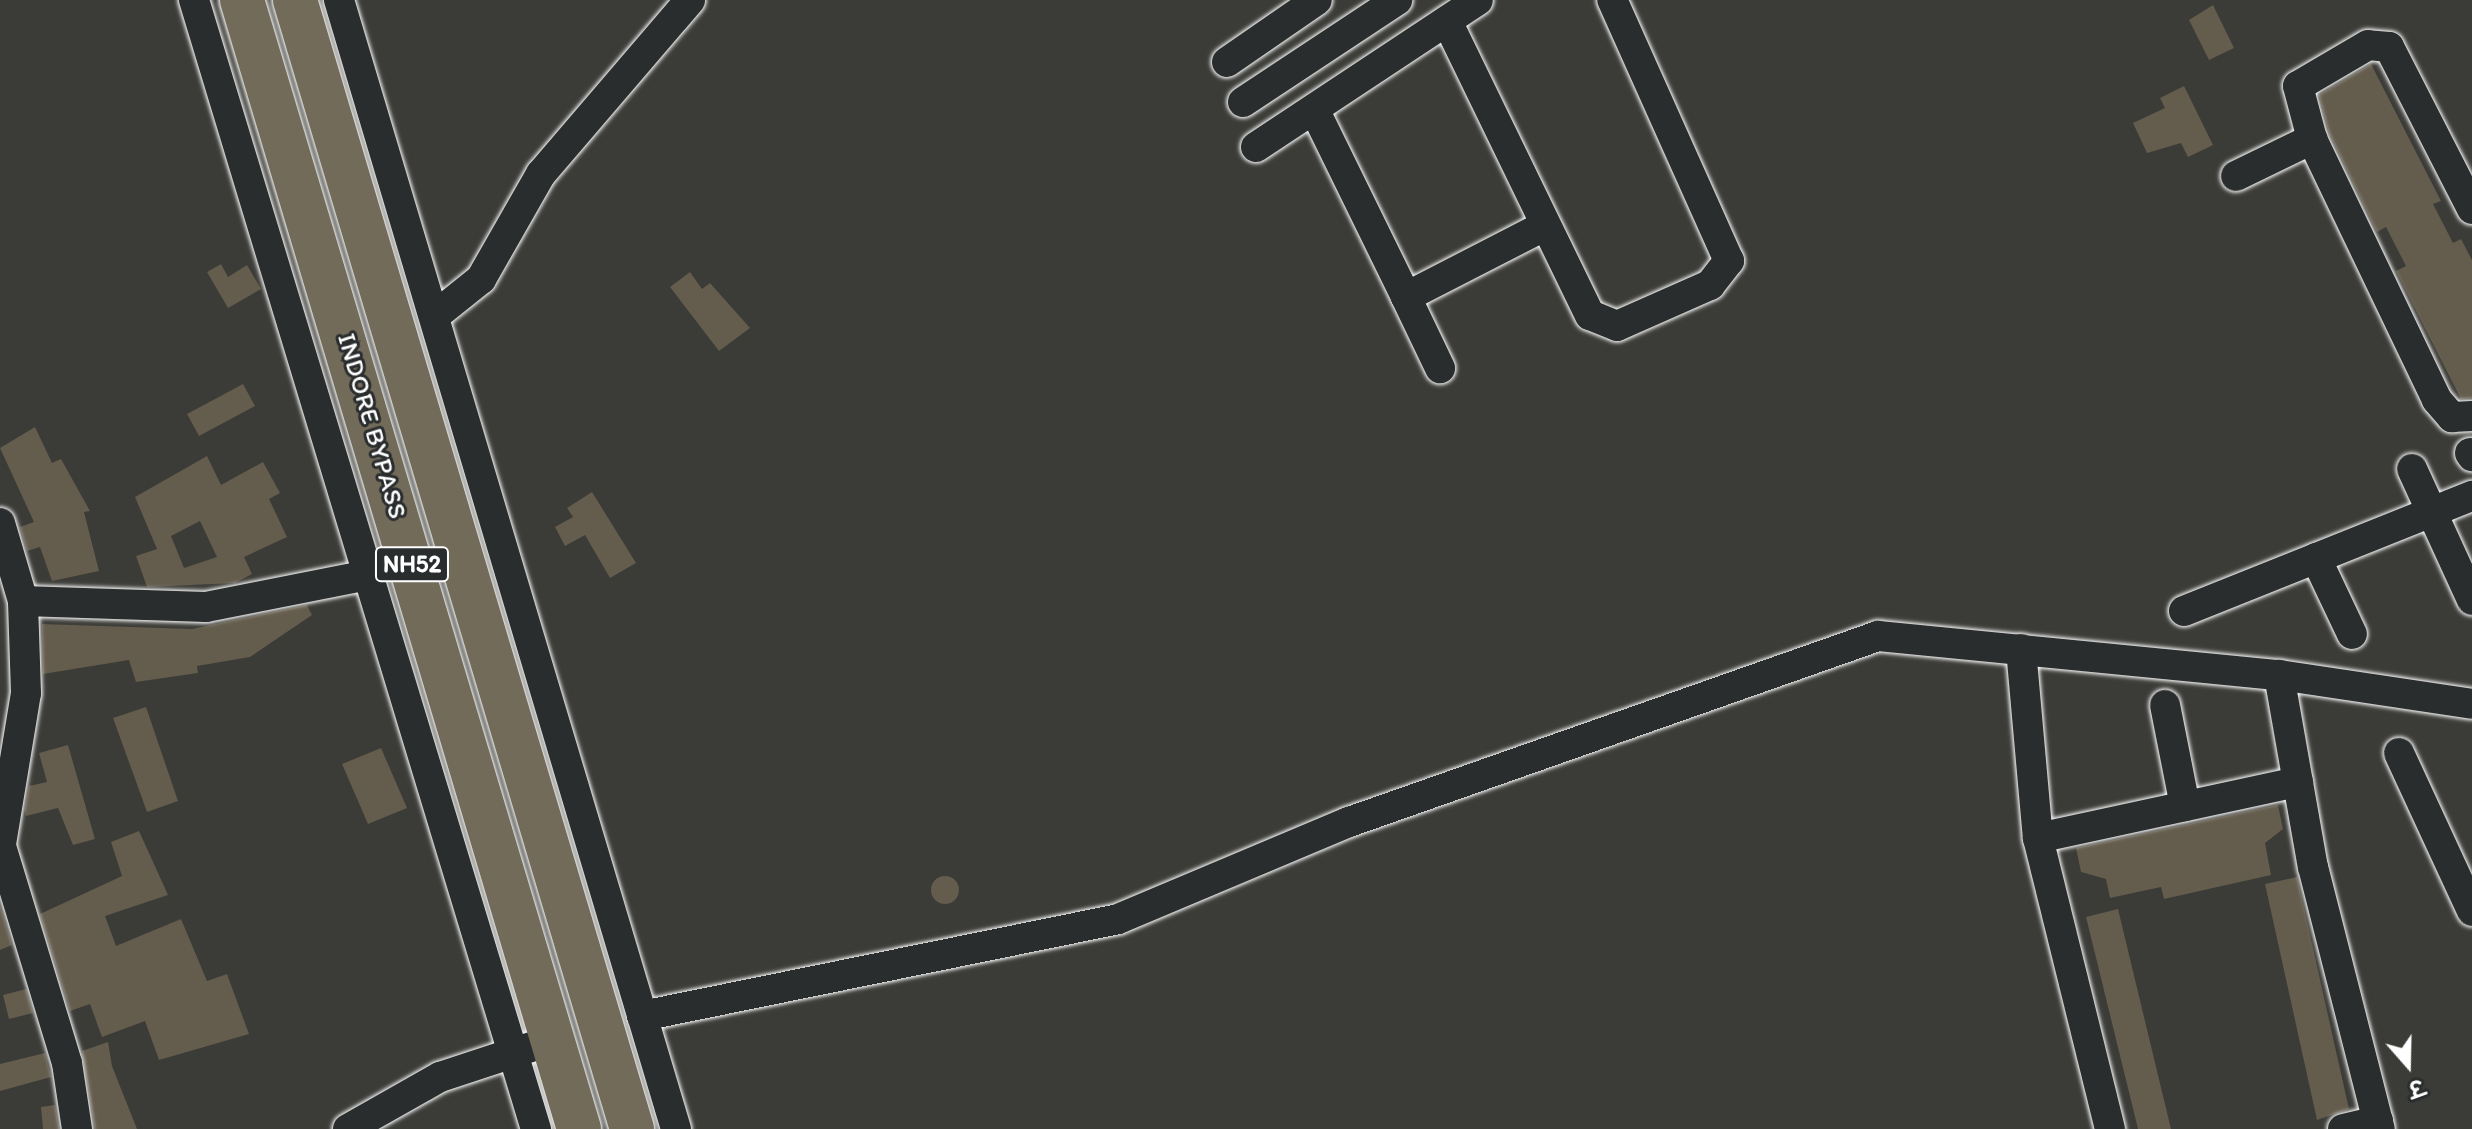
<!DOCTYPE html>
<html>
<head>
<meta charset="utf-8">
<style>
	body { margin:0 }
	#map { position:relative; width:2472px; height:1129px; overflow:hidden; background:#3b3b37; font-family:Itim,"Playpen Sans Deva",sans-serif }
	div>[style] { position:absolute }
	.building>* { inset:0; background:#645c4c }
	.round { border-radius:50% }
	.roads { filter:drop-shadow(0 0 2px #fff) drop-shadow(0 0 2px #fff) }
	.minor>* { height:30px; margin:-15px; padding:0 15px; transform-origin:15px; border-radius:15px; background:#2a2d2e }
	.highway>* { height:44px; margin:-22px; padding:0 22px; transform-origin:22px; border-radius:22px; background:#736b5a }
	span { translate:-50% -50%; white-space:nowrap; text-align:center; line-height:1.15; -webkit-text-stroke:6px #2a2d2e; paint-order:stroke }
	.shield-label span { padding:2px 6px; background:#2a2d2e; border:2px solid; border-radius:6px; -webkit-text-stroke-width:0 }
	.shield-label { font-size:24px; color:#fff; font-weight:700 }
	.street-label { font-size:26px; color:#fff }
	.north { position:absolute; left:2368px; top:1025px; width:80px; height:80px; -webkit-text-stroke:6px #2a2d2e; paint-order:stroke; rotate:160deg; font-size:22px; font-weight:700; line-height:32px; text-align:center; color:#fff }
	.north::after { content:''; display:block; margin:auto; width:28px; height:36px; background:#fff; clip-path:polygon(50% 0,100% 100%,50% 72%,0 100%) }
</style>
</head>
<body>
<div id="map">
	<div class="building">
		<i style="clip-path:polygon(2213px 5px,2234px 48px,2209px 60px,2189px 20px)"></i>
		<i style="clip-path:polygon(2371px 64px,2441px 201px,2433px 204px,2453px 243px,2461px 239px,2472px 260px,2472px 398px,2461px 399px,2396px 271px,2406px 266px,2386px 227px,2377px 232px,2329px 133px,2319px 95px)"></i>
		<i style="clip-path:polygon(2184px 86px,2213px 145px,2188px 157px,2181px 143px,2147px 153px,2133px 123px,2165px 108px,2160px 98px)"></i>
		<i style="clip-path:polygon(221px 264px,228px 277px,247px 265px,261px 289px,228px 308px,207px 272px)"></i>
		<i style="clip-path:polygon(690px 272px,702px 289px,710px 283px,750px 328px,719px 351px,670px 287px)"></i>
		<i style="clip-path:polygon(243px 384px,255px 406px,199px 436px,187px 414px)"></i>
		<i style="clip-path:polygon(35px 427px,52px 463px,61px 459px,90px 511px,84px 512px,99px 571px,52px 581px,40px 547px,27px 551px,20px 527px,34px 522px,0 448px)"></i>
		<i style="clip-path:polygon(evenodd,207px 456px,221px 485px,263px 462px,280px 493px,269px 499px,287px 537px,244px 557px,252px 574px,235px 583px,147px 587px,136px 556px,157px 549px,135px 497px,207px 456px,200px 521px,217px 557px,184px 568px,171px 536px,200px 521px)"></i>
		<i style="clip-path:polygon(592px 492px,636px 563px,610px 578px,585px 535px,565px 546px,555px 527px,573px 517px,567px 508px)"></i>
		<i style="clip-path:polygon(307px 605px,312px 615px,250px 657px,197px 666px,198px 673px,136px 682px,129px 660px,43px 674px,42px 624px,192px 629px)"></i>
		<i style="clip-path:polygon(146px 707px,178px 801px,147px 812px,113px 718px)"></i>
		<i style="clip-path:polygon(68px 745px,95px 839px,73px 845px,58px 808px,26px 816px,25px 810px,29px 786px,47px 782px,39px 753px)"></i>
		<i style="clip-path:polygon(381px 748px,407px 808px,368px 824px,342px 764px)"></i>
		<i style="clip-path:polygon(2278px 805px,2283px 829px,2265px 843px,2271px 875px,2164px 899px,2161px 887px,2110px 898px,2106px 879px,2081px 872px,2076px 848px)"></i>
		<i style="clip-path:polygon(139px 831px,168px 895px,105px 916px,116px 946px,181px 919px,207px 981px,227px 974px,249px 1034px,159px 1060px,145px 1021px,102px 1037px,90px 1004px,70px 1011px,40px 914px,122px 876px,111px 842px)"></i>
		<i class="round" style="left:931px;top:876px;width:28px;height:28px"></i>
		<i style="clip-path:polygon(2297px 877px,2349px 1109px,2317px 1120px,2265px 884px)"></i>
		<i style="clip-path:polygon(0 905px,12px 945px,0 950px)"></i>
		<i style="clip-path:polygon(2118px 909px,2171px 1129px,2138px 1129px,2086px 917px)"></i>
		<i style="clip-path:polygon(26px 989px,33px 1013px,9px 1019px,3px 995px)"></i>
		<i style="clip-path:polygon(108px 1042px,112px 1066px,137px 1129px,95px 1129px,82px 1051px)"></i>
		<i style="clip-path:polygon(45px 1053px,51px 1077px,0 1091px,0 1064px)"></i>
		<i style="clip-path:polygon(55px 1105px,59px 1129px,43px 1129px,41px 1107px)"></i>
	</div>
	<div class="roads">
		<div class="minor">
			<i style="left:194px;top:0;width:1180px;rotate:73.15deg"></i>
			<i style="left:339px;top:0;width:1178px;rotate:73.38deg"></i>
			<i style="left:1447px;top:21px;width:327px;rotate:64.1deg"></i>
			<i style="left:1590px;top:315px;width:29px;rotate:22deg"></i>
			<i style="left:1617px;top:326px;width:102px;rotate:-23.8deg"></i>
			<i style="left:1710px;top:285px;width:31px;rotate:-52deg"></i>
			<i style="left:1729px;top:261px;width:286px;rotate:-114.1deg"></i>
			<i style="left:1227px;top:62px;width:109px;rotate:-34.6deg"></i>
			<i style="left:1243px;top:102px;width:185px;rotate:-33.5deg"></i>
			<i style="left:1315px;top:111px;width:207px;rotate:63.9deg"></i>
			<i style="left:1406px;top:297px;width:155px;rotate:-27.2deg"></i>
			<i style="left:1256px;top:147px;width:266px;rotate:-33.5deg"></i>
			<i style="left:2236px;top:176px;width:85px;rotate:-26deg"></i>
			<i style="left:2472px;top:209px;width:182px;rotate:-117.1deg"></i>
			<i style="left:2389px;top:47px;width:21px;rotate:-175deg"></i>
			<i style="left:2368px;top:45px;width:81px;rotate:149.6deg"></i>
			<i style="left:2298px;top:86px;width:55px;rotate:75.2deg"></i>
			<i style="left:2312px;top:139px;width:289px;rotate:64.4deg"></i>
			<i style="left:2437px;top:400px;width:23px;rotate:49deg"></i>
			<i style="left:2452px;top:417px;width:20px;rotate:-3deg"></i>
			<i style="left:1406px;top:297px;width:79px;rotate:64.4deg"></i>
			<i style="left:436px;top:315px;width:58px;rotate:-38.7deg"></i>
			<i style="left:481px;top:279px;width:121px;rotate:-60.3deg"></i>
			<i style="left:541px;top:174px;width:229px;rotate:-49.4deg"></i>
			<i style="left:2470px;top:453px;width:4px;rotate:56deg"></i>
			<i style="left:2412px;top:469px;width:144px;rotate:65.4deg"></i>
			<i style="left:0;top:523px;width:81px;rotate:73.6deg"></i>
			<i style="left:23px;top:601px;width:183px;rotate:1.9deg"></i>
			<i style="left:206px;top:607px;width:160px;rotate:-11.2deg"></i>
			<i style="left:2316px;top:558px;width:84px;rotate:64.7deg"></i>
			<i style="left:2184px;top:611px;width:310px;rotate:-21.8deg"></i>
			<i style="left:2021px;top:649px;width:190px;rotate:84.9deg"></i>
			<i style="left:2038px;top:838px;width:300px;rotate:76.1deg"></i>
			<i style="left:2279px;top:675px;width:195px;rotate:80deg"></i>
			<i style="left:2313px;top:867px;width:270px;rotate:75.7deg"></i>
			<i style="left:2165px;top:705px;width:103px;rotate:78.8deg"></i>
			<i style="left:2399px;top:753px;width:174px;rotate:65.2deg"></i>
			<i style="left:2038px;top:838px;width:266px;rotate:-12.2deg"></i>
			<i style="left:1px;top:846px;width:227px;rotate:73.1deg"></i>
			<i style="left:67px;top:1063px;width:67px;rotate:81.4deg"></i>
			<i style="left:0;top:850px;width:159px;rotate:-80.6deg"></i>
			<i style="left:26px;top:693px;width:92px;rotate:-91.9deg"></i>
			<i style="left:642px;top:1016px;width:486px;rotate:-11.5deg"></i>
			<i style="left:1118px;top:919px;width:251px;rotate:-22.8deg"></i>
			<i style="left:1349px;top:822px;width:561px;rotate:-19.37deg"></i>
			<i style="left:1878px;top:636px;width:403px;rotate:5.6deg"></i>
			<i style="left:2279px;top:675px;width:195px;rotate:8.5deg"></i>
			<i style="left:348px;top:1129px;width:106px;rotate:-29.5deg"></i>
			<i style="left:440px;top:1077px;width:96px;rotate:-18.2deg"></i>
			<i style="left:2343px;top:1129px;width:36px;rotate:-13deg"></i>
		</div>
		<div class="highway">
			<i style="left:242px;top:0;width:1178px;rotate:73.38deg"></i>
			<i style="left:295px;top:0;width:1178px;rotate:73.38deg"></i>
		</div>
	</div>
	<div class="shield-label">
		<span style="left:412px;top:564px">NH52</span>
	</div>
	<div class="street-label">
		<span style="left:372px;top:426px;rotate:74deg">INDORE BYPASS</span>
	</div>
	<div class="north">उ</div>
</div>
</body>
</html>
